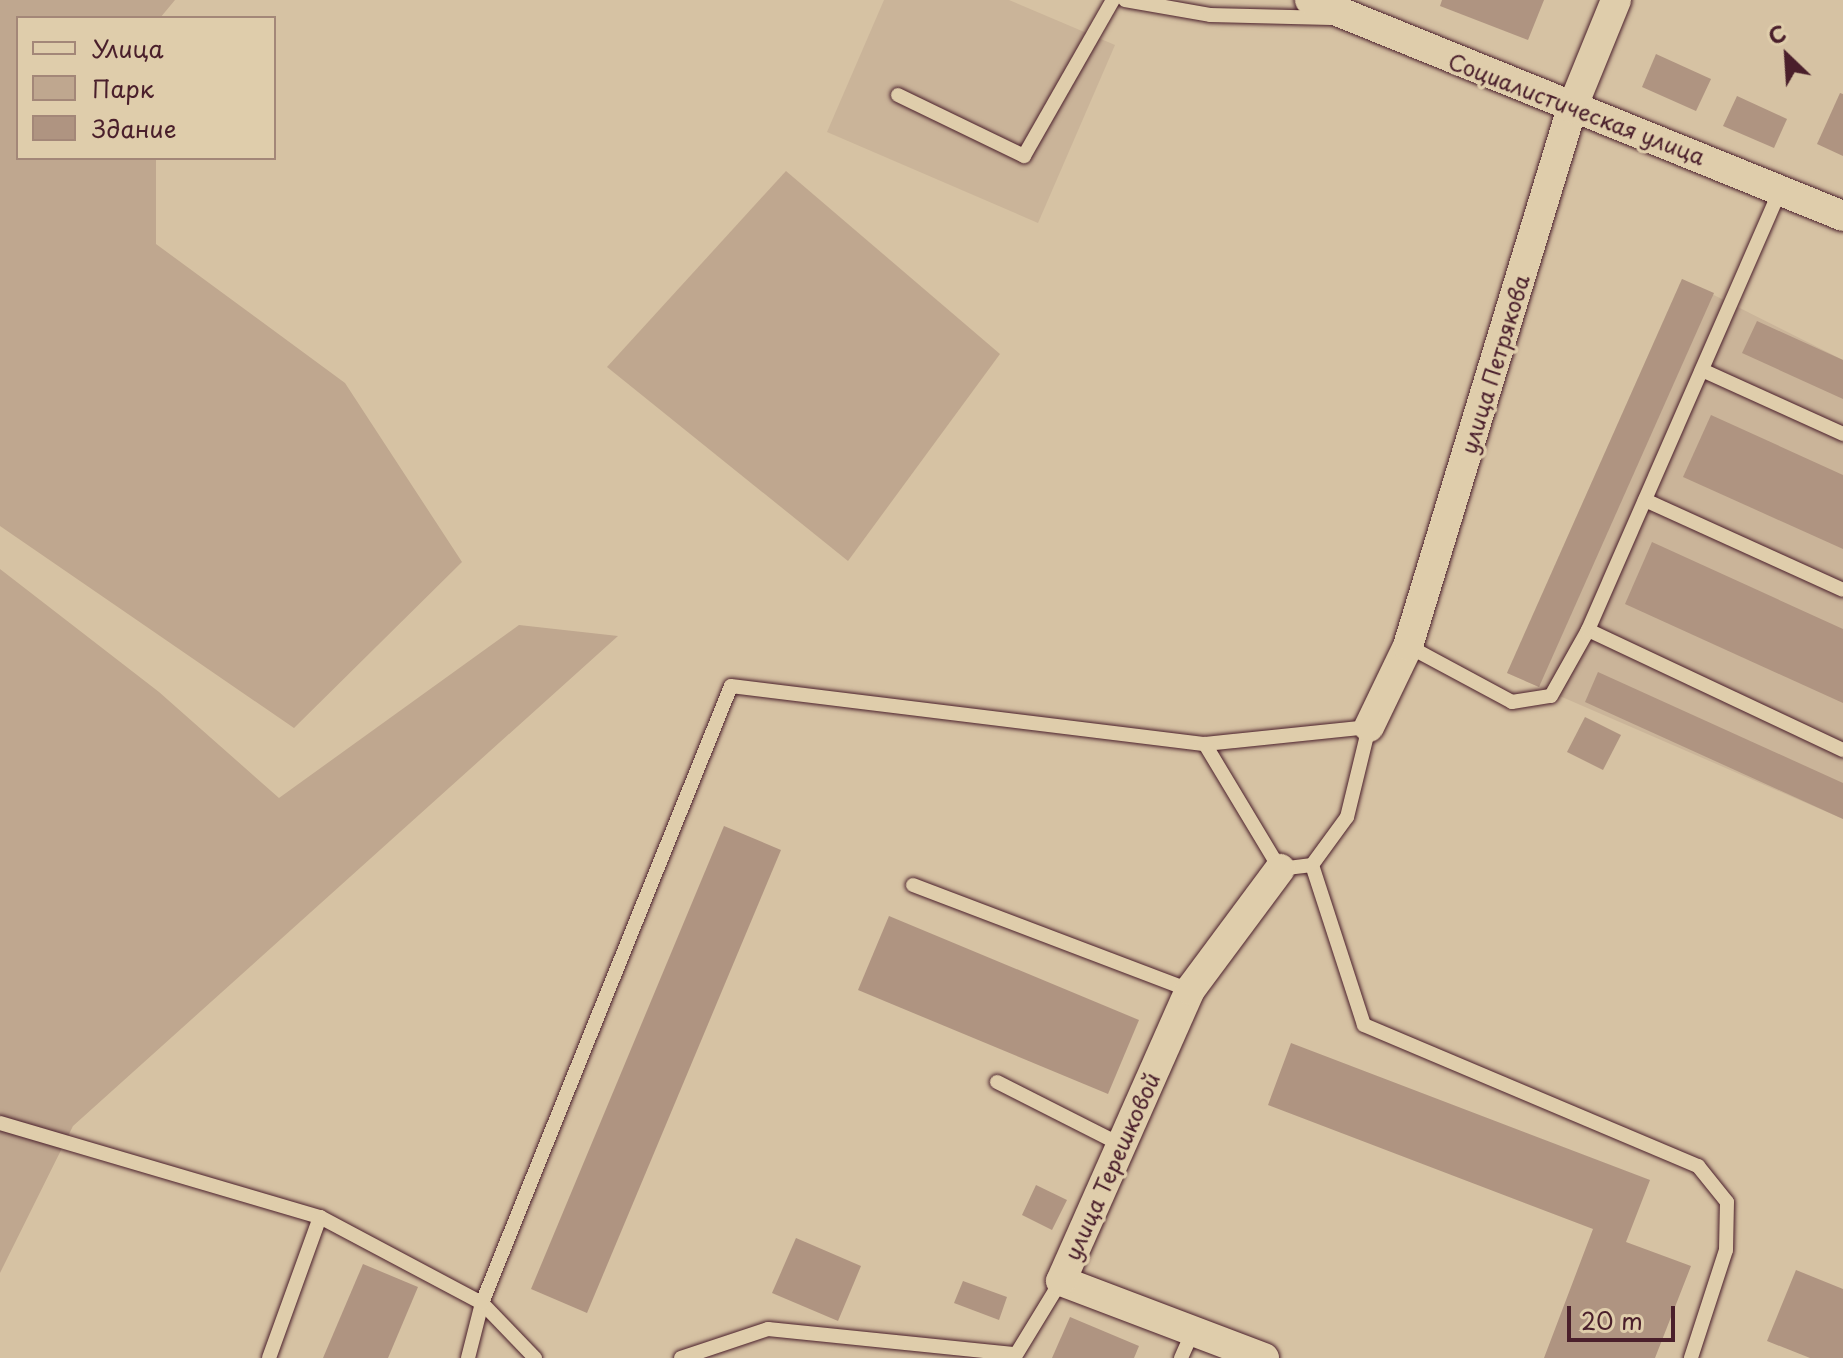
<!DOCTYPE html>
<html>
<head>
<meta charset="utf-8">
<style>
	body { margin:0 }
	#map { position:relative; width:1843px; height:1358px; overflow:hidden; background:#d6c2a3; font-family:"Playpen Sans",sans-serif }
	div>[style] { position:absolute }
	.built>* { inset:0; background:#cab499 }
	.green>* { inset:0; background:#bfa78f }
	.building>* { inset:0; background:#af9481 }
	.roads { filter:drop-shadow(0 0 2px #4a1f2b) drop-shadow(0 0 2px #4a1f2b) }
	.lane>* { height:14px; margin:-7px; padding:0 7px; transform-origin:7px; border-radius:7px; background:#dfcdab }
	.street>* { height:30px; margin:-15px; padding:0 15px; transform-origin:15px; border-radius:15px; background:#dfcdab }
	span { translate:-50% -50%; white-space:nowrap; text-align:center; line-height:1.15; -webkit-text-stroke:7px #dfcdab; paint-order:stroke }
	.street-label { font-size:22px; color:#4a1f2b }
	.legend { position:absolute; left:16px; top:16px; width:260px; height:144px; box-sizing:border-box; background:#dfcdab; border:2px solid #a38778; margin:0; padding:10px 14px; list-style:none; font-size:24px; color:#4a1f2b }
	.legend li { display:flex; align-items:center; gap:16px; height:40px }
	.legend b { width:40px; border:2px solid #a38778 }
	.north { position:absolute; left:1747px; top:16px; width:80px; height:80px; -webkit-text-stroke:6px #dfcdab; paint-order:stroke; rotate:335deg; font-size:22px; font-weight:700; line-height:32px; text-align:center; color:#4a1f2b }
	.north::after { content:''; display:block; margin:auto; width:28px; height:36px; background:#4a1f2b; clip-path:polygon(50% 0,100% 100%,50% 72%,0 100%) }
	.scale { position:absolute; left:1567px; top:1306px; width:108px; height:36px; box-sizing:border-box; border:4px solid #4a1f2b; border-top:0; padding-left:10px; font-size:24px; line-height:28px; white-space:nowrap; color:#4a1f2b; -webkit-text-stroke:6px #dfcdab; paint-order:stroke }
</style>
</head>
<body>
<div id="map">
	<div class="built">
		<i style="clip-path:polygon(884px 0,1009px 0,1115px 45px,1038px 223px,827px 132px)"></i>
		<i style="clip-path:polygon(1682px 279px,1843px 360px,1843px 819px,1507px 673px)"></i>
	</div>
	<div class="green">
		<i style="clip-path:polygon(0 0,175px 0,160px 18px,18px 18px,18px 158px,156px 158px,156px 244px,345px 383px,462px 562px,294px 728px,0 526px)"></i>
		<i style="clip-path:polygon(786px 171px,1000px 354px,848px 561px,607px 367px)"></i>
		<i style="clip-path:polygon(0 569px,159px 692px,279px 798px,519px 625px,618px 636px,73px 1126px,0 1273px)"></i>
	</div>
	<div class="building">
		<i style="clip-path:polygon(1442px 0,1544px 0,1528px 40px,1440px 6px)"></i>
		<i style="clip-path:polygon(1656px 54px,1711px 79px,1696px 111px,1642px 87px)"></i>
		<i style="clip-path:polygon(1840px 93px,1843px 94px,1843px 156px,1817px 144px)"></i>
		<i style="clip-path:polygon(1737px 96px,1787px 119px,1774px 148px,1723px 126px)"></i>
		<i style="clip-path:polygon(1682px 279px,1714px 293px,1539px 687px,1507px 673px)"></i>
		<i style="clip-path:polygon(1757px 321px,1843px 360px,1843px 399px,1742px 353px)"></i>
		<i style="clip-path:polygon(1711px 415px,1843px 475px,1843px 549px,1683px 477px)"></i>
		<i style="clip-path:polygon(1652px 542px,1843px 629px,1843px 703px,1625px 604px)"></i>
		<i style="clip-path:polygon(1598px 672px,1843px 783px,1843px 819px,1585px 702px)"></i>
		<i style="clip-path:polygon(1585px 717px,1621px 735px,1603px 770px,1567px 752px)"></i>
		<i style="clip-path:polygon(724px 826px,781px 850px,587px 1313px,531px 1289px)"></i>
		<i style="clip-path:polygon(889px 916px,1139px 1020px,1108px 1094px,858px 990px)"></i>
		<i style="clip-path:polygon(1291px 1043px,1650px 1180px,1626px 1242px,1691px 1266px,1655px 1358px,1544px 1358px,1593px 1229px,1268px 1105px)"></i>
		<i style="clip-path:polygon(1036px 1185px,1067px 1200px,1052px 1230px,1022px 1215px)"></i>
		<i style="clip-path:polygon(796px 1238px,861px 1266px,838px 1321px,772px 1293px)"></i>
		<i style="clip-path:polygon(363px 1264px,418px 1287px,388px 1358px,323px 1358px)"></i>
		<i style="clip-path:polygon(1796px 1270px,1843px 1289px,1843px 1358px,1810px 1358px,1767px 1341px)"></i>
		<i style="clip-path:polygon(963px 1281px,1007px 1297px,999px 1320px,954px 1303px)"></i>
		<i style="clip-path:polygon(1070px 1317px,1139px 1346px,1134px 1358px,1052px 1358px)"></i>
	</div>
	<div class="roads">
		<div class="lane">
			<i style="left:1125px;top:0;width:86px;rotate:10deg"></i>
			<i style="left:1210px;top:15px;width:121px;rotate:1.4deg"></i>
			<i style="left:898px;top:95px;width:140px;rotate:25.8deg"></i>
			<i style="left:1024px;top:156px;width:180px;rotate:-60.3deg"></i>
			<i style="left:1702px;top:370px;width:155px;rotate:24.4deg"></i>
			<i style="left:1645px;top:500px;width:217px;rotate:24.4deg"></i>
			<i style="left:1588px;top:630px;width:282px;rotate:25.2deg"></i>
			<i style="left:1408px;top:646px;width:118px;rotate:28.3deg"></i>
			<i style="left:1512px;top:702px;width:39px;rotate:-9deg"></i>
			<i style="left:1551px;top:696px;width:76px;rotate:-60.7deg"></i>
			<i style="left:1588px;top:630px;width:482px;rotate:-66.4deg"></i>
			<i style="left:1312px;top:865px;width:168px;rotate:72deg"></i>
			<i style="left:1364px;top:1025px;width:363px;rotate:22.9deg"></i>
			<i style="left:1698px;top:1166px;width:46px;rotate:51.1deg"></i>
			<i style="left:1727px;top:1202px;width:48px;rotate:91.2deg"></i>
			<i style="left:1726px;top:1250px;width:114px;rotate:108deg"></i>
			<i style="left:913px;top:885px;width:296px;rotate:20.8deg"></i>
			<i style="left:997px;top:1082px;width:138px;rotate:26.8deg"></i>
			<i style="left:0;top:1123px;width:334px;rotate:16.4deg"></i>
			<i style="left:320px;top:1217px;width:183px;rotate:28deg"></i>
			<i style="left:482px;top:1303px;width:57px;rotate:104.3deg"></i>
			<i style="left:269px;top:1358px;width:150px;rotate:-70.1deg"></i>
			<i style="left:535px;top:1358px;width:76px;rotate:-133.9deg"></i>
			<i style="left:482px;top:1303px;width:665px;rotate:-68.02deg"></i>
			<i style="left:731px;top:686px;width:478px;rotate:7deg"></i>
			<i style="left:1205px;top:744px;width:165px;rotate:-5.9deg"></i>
			<i style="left:1369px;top:727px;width:93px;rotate:103.7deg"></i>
			<i style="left:1347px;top:817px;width:59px;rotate:126.1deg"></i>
			<i style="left:1312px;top:865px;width:32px;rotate:173deg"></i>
			<i style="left:1280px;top:869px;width:146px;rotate:-121deg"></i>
			<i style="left:681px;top:1358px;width:92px;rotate:-18.4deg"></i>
			<i style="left:768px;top:1329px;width:249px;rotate:5.8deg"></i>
			<i style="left:1014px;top:1358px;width:90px;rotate:-58.6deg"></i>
			<i style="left:1181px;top:1358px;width:30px;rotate:-66deg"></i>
		</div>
		<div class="street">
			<i style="left:1310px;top:0;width:575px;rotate:22.06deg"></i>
			<i style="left:1369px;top:727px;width:90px;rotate:-64.3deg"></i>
			<i style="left:1408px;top:646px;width:562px;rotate:-73.05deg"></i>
			<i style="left:1572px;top:108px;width:117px;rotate:-67.8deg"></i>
			<i style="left:1264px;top:1358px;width:217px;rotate:-159.2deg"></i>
			<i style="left:1061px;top:1281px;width:318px;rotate:-66.1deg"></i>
			<i style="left:1190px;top:990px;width:151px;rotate:-53.4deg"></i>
		</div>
	</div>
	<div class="street-label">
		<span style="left:1577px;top:108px;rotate:21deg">Социалистическая улица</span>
		<span style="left:1494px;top:364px;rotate:-73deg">улица Петрякова</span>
		<span style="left:1111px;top:1166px;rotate:-66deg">улица Терешковой</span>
	</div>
	<ul class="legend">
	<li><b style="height:10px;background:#dfcdab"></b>Улица</li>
	<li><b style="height:22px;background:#bfa78f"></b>Парк</li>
	<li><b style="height:22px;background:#af9481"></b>Здание</li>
	</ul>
	<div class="north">С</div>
	<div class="scale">20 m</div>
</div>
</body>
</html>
